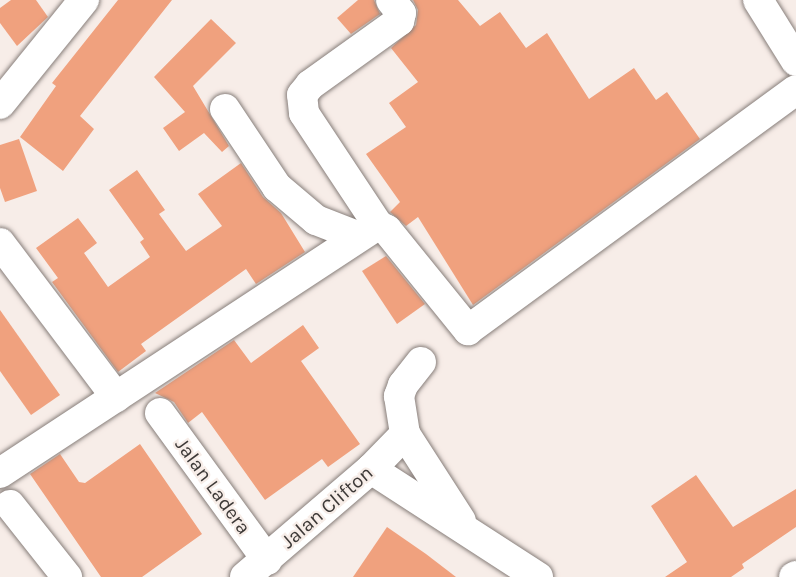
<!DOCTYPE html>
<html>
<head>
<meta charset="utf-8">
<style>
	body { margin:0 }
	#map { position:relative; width:796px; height:577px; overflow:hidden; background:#f7ede8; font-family:Karla,sans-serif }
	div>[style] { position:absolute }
	.building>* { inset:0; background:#f0a17e }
	.roads { filter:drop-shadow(0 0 2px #877e7a) drop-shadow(0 0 2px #877e7a) }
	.minor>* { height:30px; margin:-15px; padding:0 15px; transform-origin:15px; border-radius:15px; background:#fff }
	span { translate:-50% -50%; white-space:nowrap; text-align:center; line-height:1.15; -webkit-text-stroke:4.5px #f7ede8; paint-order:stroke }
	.street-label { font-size:20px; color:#3d3937 }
</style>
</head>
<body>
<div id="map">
	<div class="building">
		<i style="clip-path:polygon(11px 0,36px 0,48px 17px,17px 46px,0 23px,0 8px)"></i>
		<i style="clip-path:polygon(118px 0,172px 0,80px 116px,94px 129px,63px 171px,20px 137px,56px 86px,52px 83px)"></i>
		<i style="clip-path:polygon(358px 0,374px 0,380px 14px,351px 34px,337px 18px)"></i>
		<i style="clip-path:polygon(413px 0,458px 0,480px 26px,500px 12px,526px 48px,547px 33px,589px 99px,634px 68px,656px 100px,667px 92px,700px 139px,473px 305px,418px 217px,406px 226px,390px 212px,400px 202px,366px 154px,406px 127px,389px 103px,418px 82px,391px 48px,416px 25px,418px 10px)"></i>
		<i style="clip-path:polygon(211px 19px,236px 43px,193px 86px,229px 146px,222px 152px,204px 133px,179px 151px,163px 128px,185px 112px,154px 77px)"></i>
		<i style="clip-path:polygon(19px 139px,37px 191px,5px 202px,0 188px,0 145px)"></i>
		<i style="clip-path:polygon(241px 163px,263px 197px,281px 213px,305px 252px,256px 284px,246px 269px,141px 344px,146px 351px,118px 372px,52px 282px,58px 278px,36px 248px,78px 218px,97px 243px,84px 253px,108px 287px,150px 257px,140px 242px,144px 239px,109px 190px,137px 170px,165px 210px,159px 214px,186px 251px,222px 226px,198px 194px)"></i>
		<i style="clip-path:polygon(386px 256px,425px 304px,397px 324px,362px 271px)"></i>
		<i style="clip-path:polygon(0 310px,60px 395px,31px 415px,0 371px)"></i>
		<i style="clip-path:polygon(303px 325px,319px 348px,301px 361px,360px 444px,328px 467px,322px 459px,265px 500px,202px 412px,188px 423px,174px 402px,155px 393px,234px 340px,251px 363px)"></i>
		<i style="clip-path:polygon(140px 444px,202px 534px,142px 577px,101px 577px,30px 474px,60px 454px,79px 482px,85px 483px)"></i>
		<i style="clip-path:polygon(696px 475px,733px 527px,796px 489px,796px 527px,742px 564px,744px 568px,731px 577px,665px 577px,687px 562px,651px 506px)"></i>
		<i style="clip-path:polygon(387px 527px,426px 554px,456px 577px,353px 577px)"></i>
	</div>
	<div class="roads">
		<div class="minor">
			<i style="left:758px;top:0;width:72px;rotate:58.1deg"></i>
			<i style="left:0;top:104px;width:134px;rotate:-51.1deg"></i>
			<i style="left:225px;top:109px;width:94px;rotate:56.3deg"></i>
			<i style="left:277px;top:187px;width:51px;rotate:40.2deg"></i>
			<i style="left:316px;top:220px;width:44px;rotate:21.3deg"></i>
			<i style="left:378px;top:225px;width:134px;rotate:-123.5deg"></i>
			<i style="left:304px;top:113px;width:18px;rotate:-96deg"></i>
			<i style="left:302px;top:95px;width:13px;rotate:-51deg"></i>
			<i style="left:310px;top:85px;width:110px;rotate:-35.7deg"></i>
			<i style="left:399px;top:21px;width:8px;rotate:-76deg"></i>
			<i style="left:401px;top:13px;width:16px;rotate:-128deg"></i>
			<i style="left:0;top:243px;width:193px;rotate:53deg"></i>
			<i style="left:421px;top:362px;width:29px;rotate:128deg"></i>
			<i style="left:403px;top:385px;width:12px;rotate:110deg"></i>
			<i style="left:399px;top:396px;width:38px;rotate:81deg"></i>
			<i style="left:405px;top:434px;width:103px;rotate:57.2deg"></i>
			<i style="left:160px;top:413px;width:182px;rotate:53.9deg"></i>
			<i style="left:371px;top:469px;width:199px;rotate:32.9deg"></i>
			<i style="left:0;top:473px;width:452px;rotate:-33.3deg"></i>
			<i style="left:378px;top:225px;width:10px;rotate:29deg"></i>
			<i style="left:387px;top:230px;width:129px;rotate:51deg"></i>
			<i style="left:468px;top:330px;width:406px;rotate:-36.2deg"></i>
			<i style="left:10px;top:505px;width:92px;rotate:51.6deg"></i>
			<i style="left:245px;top:577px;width:166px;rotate:-40.6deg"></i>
			<i style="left:371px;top:469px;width:49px;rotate:-45.8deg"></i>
			<i style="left:794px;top:577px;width:2px;rotate:-27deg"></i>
		</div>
	</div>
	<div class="street-label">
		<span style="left:213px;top:486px;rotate:54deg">Jalan Ladera</span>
		<span style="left:327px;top:507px;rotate:-41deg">Jalan Clifton</span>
	</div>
</div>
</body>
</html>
